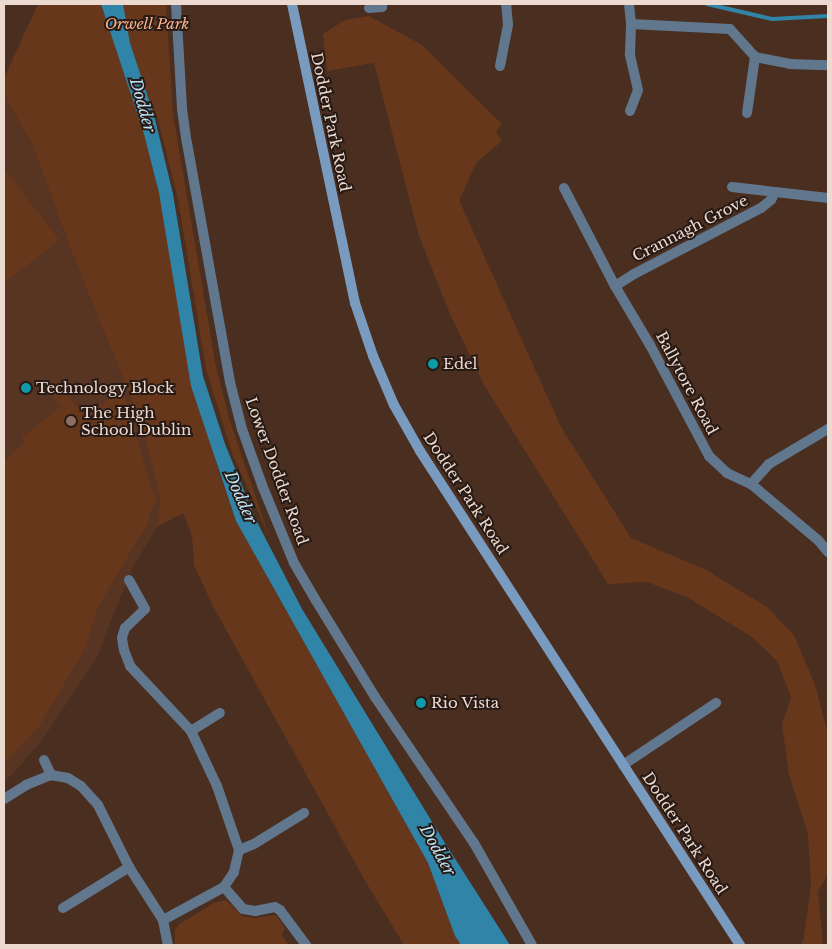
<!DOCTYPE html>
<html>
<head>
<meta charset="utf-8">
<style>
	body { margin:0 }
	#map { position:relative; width:832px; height:949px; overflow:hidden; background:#4a2e20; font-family:"Libre Baskerville",serif }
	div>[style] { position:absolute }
	.built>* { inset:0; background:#583523 }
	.green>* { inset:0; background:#67371c }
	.water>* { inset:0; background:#3084a8 }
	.stream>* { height:4px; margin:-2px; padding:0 2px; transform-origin:2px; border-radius:2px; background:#3084a8 }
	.street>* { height:10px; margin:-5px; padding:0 5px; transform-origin:5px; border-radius:5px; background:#61778d }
	.secondary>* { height:10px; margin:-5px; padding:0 5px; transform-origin:5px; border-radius:5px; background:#789bbf }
	.dots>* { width:14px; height:14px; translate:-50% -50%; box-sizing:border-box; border:2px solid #271a14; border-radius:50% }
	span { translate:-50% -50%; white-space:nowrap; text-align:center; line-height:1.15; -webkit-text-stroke:4px #271a14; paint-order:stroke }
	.park-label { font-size:15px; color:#fbb18a; font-style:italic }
	.street-label { font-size:15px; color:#ecd9d0 }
	.poi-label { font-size:15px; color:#ecd9d0 }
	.left { translate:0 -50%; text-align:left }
	.water-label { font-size:16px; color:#bbe4f8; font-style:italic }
	.frame { position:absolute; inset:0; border:5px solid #ecd9d0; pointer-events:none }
</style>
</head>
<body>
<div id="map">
	<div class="built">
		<i style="clip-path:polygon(4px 94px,32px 144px,73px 255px,131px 398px,146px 443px,160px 498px,158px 526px,132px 568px,97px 657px,43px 739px,13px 774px,4px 781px)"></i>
	</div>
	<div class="green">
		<i style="clip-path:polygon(38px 4px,101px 4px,144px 134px,159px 193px,176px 287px,218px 470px,236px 521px,428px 863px,455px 936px,461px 945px,404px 945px,364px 879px,213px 606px,194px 565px,192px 536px,183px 513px,158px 526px,160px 498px,146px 443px,131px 398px,73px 255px,32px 144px,4px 94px,4px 78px)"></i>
		<i style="clip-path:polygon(123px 4px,166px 4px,173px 114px,216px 367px,229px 418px,270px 539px,232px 453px,206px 369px,178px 199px,157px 116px,154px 115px,130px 43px)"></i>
		<i style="clip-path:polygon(369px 16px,422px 45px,502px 124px,496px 132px,502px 141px,477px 162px,459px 200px,561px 427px,631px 538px,706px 570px,767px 607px,794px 635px,815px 685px,828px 734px,828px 873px,818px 892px,823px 945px,799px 945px,803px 942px,811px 886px,808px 834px,789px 775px,782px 724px,791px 697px,777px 661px,752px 637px,687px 597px,647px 582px,608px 584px,484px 385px,450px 314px,419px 236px,374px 63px,327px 71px,323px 34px,345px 20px)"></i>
		<i style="clip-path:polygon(4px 168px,59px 240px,4px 283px)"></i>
		<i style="clip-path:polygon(122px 388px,156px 502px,150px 512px,148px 522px,98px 607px,85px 648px,40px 725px,4px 764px,4px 460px,26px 443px,21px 435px,26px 434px,61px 406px,53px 397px,62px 390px,87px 417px)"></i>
		<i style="clip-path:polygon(226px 900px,242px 916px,254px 918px,276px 915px,285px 928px,282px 935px,289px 945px,175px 945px,175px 931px,178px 925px,214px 903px)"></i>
	</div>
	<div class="water">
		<i style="clip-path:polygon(101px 4px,123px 4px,130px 43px,154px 115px,173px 194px,203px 376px,225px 444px,256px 520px,302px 609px,445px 843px,510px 945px,461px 945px,455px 936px,428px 863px,236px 521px,191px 386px,159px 193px,144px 134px)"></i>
	</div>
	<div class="stream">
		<i style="left:707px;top:4px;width:67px;rotate:13deg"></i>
		<i style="left:772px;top:19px;width:56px;rotate:-3.1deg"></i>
	</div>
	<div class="street">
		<i style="left:176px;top:4px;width:105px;rotate:86.7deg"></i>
		<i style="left:182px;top:109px;width:34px;rotate:82deg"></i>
		<i style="left:187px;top:143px;width:243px;rotate:79.8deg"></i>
		<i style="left:230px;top:382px;width:49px;rotate:75.7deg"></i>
		<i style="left:242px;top:429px;width:59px;rotate:70.3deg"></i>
		<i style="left:262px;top:485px;width:84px;rotate:67.7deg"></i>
		<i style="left:294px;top:563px;width:42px;rotate:59.7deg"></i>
		<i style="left:315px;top:599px;width:115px;rotate:58.5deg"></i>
		<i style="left:375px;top:697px;width:176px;rotate:55.9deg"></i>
		<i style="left:474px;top:843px;width:117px;rotate:60.4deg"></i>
		<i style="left:629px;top:4px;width:20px;rotate:84deg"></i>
		<i style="left:631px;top:24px;width:99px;rotate:2.9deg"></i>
		<i style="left:730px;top:29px;width:38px;rotate:48deg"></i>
		<i style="left:755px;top:57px;width:36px;rotate:11deg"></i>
		<i style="left:790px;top:64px;width:38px;rotate:2deg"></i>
		<i style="left:369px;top:8px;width:13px;rotate:-4deg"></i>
		<i style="left:382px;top:7px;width:3px;rotate:-90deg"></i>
		<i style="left:500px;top:66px;width:42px;rotate:-79deg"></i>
		<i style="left:508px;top:25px;width:21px;rotate:-95deg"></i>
		<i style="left:630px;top:111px;width:22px;rotate:-69deg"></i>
		<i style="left:638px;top:90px;width:37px;rotate:-103deg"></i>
		<i style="left:630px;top:54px;width:30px;rotate:-88deg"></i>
		<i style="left:747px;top:113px;width:57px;rotate:-81.9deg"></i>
		<i style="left:732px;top:187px;width:97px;rotate:6.5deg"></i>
		<i style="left:564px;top:188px;width:110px;rotate:62.5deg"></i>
		<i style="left:615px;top:286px;width:69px;rotate:59.3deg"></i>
		<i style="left:650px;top:345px;width:126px;rotate:62deg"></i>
		<i style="left:709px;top:456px;width:25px;rotate:43deg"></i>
		<i style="left:727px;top:473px;width:26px;rotate:25deg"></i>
		<i style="left:751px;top:484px;width:87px;rotate:39.9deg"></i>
		<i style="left:818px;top:540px;width:16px;rotate:50deg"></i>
		<i style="left:615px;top:286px;width:22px;rotate:-32deg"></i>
		<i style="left:634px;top:274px;width:143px;rotate:-27.5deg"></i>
		<i style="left:761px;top:208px;width:13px;rotate:-39deg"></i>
		<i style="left:771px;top:200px;width:9px;rotate:-63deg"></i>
		<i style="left:751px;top:484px;width:27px;rotate:-48deg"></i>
		<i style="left:769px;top:464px;width:69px;rotate:-30.7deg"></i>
		<i style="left:129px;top:580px;width:33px;rotate:61deg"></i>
		<i style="left:145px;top:609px;width:28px;rotate:136deg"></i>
		<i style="left:125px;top:628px;width:10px;rotate:107deg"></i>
		<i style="left:122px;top:638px;width:12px;rotate:81deg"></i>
		<i style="left:124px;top:650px;width:17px;rotate:69deg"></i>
		<i style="left:130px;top:666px;width:89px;rotate:46.8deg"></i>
		<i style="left:191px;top:731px;width:61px;rotate:64.7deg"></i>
		<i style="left:217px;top:786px;width:68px;rotate:71deg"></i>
		<i style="left:239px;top:850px;width:23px;rotate:103deg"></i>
		<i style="left:234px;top:872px;width:18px;rotate:124deg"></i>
		<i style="left:224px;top:887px;width:69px;rotate:151.6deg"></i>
		<i style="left:191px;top:731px;width:34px;rotate:-32deg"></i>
		<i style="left:44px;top:760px;width:17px;rotate:65deg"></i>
		<i style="left:623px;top:765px;width:112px;rotate:-33.7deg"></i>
		<i style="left:4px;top:799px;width:26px;rotate:-32deg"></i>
		<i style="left:26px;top:785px;width:27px;rotate:-22deg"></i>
		<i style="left:51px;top:775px;width:17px;rotate:10deg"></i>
		<i style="left:68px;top:778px;width:15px;rotate:32deg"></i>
		<i style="left:81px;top:786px;width:25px;rotate:48deg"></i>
		<i style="left:98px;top:805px;width:69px;rotate:63.4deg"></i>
		<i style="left:129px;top:867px;width:63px;rotate:57.3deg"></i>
		<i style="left:163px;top:920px;width:25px;rotate:79deg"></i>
		<i style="left:239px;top:850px;width:16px;rotate:-22deg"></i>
		<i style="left:254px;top:844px;width:59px;rotate:-31.8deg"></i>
		<i style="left:224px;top:887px;width:29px;rotate:49deg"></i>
		<i style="left:243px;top:909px;width:12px;rotate:9deg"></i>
		<i style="left:255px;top:911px;width:20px;rotate:-11deg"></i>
		<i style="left:275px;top:907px;width:6px;rotate:31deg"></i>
		<i style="left:280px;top:910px;width:44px;rotate:53.4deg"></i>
		<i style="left:63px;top:908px;width:78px;rotate:-31.8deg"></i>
	</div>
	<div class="secondary">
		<i style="left:292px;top:4px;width:306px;rotate:78.1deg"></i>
		<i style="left:355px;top:303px;width:56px;rotate:71.2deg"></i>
		<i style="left:373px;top:356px;width:53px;rotate:66.8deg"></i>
		<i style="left:394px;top:405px;width:53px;rotate:60.5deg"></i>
		<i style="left:420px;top:451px;width:589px;rotate:57.07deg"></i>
	</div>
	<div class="dots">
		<i style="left:433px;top:364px;background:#0f9aa8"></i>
		<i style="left:26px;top:388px;background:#0f9aa8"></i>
		<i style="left:71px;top:421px;background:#8d6e63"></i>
		<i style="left:421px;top:703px;background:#0f9aa8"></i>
	</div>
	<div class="park-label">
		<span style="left:147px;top:24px">Orwell Park</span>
	</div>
	<div class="street-label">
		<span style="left:331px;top:122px;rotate:78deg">Dodder Park Road</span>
		<span style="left:690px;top:228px;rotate:-27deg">Crannagh Grove</span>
		<span style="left:687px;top:383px;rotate:62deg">Ballytore Road</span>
		<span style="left:277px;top:471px;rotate:70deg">Lower Dodder Road</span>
		<span style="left:466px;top:493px;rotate:57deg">Dodder Park Road</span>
		<span style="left:685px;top:833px;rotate:57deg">Dodder Park Road</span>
	</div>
	<div class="poi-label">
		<span class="left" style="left:443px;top:364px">Edel</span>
		<span class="left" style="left:36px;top:388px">Technology Block</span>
		<span class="left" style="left:81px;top:421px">The High<br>School Dublin</span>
		<span class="left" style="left:431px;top:703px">Rio Vista</span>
	</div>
	<div class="water-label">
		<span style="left:143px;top:105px;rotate:74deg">Dodder</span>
		<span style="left:241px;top:497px;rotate:66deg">Dodder</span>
		<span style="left:438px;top:850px;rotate:61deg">Dodder</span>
	</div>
	<div class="frame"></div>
</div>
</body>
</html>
